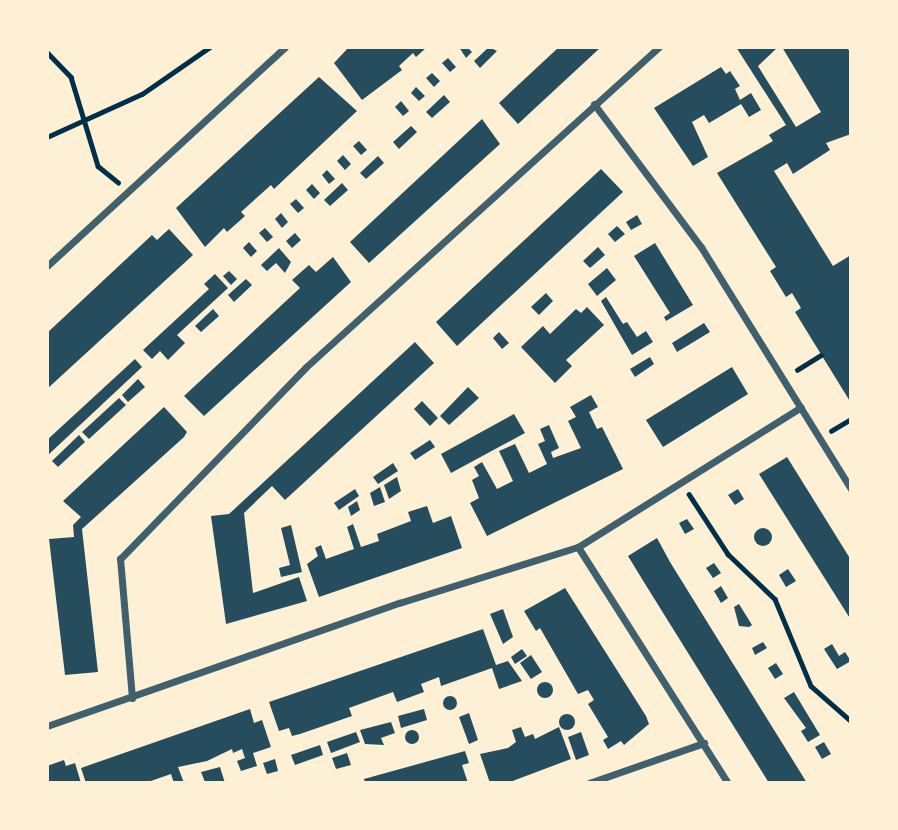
<!DOCTYPE html>
<html>
<head>
<meta charset="utf-8">
<style>
	body { margin:0 }
	#map { position:relative; width:898px; height:830px; overflow:hidden; background:#fdf0d5; font-family:"Noto Serif",serif }
	div>[style] { position:absolute }
	.building>* { inset:0; background:#264d5e }
	.round { border-radius:50% }
	.path>* { height:4.5px; margin:-2.25px; padding:0 2.25px; transform-origin:2.25px; border-radius:2.25px; background:#003049 }
	.minor>* { height:7px; margin:-3.5px; padding:0 3.5px; transform-origin:3.5px; border-radius:3.5px; background:#3f606c }
	span { translate:-50% -50%; white-space:nowrap; text-align:center; line-height:1.15; -webkit-text-stroke:5px #fdf0d5; paint-order:stroke }
	.frame { position:absolute; inset:0; border:49px solid #fdf0d5; pointer-events:none }
</style>
</head>
<body>
<div id="map">
	<div class="building">
		<i style="clip-path:polygon(349px 47px,427px 47px,416px 57px,413px 53px,399px 66px,402px 70px,362px 100px,334px 63px)"></i>
		<i style="clip-path:polygon(459px 47px,467px 47px,472px 52px,466px 58px)"></i>
		<i style="clip-path:polygon(489px 47px,497px 51px,480px 68px,474px 61px)"></i>
		<i style="clip-path:polygon(559px 47px,601px 47px,518px 124px,499px 103px)"></i>
		<i style="clip-path:polygon(736px 47px,778px 47px,758px 66px,796px 127px,821px 112px,782px 47px,847px 47px,851px 54px,851px 134px,826px 143px,830px 150px,793px 174px,787px 163px,774px 171px,833px 266px,851px 255px,851px 403px,795px 312px,801px 308px,792px 293px,786px 297px,770px 271px,776px 267px,717px 173px,773px 141px,769px 135px,786px 125px)"></i>
		<i style="clip-path:polygon(448px 58px,456px 67px,450px 72px,442px 63px)"></i>
		<i style="clip-path:polygon(721px 67px,726px 74px,730px 71px,740px 86px,735px 89px,740px 100px,751px 93px,761px 110px,749px 117px,741px 104px,709px 123px,704px 115px,692px 122px,708px 157px,693px 166px,654px 108px)"></i>
		<i style="clip-path:polygon(432px 73px,440px 81px,434px 87px,426px 78px)"></i>
		<i style="clip-path:polygon(319px 77px,357px 111px,274px 189px,271px 185px,241px 212px,245px 216px,227px 232px,224px 228px,205px 247px,176px 208px)"></i>
		<i style="clip-path:polygon(416px 87px,425px 96px,419px 101px,411px 93px)"></i>
		<i style="clip-path:polygon(444px 95px,450px 102px,432px 118px,426px 112px)"></i>
		<i style="clip-path:polygon(401px 101px,409px 111px,403px 116px,395px 107px)"></i>
		<i style="clip-path:polygon(482px 119px,500px 144px,369px 263px,350px 242px)"></i>
		<i style="clip-path:polygon(411px 126px,417px 132px,399px 149px,393px 142px)"></i>
		<i style="clip-path:polygon(359px 141px,367px 150px,361px 155px,353px 146px)"></i>
		<i style="clip-path:polygon(343px 155px,351px 164px,345px 170px,337px 161px)"></i>
		<i style="clip-path:polygon(378px 156px,384px 163px,366px 179px,360px 173px)"></i>
		<i style="clip-path:polygon(601px 169px,623px 192px,457px 346px,436px 322px)"></i>
		<i style="clip-path:polygon(327px 170px,335px 179px,329px 184px,322px 175px)"></i>
		<i style="clip-path:polygon(342px 183px,348px 190px,330px 206px,324px 200px)"></i>
		<i style="clip-path:polygon(312px 184px,320px 193px,314px 199px,306px 190px)"></i>
		<i style="clip-path:polygon(296px 199px,304px 208px,298px 213px,290px 204px)"></i>
		<i style="clip-path:polygon(281px 213px,288px 222px,282px 228px,275px 219px)"></i>
		<i style="clip-path:polygon(637px 215px,642px 224px,631px 230px,626px 222px)"></i>
		<i style="clip-path:polygon(617px 226px,625px 234px,615px 242px,608px 234px)"></i>
		<i style="clip-path:polygon(265px 228px,273px 237px,267px 242px,259px 233px)"></i>
		<i style="clip-path:polygon(169px 229px,193px 255px,47px 389px,47px 333px,152px 235px,157px 240px)"></i>
		<i style="clip-path:polygon(295px 233px,301px 240px,292px 248px,286px 241px)"></i>
		<i style="clip-path:polygon(249px 242px,257px 251px,251px 257px,243px 248px)"></i>
		<i style="clip-path:polygon(655px 243px,693px 305px,666px 321px,664px 317px,670px 313px,634px 256px)"></i>
		<i style="clip-path:polygon(598px 247px,605px 255px,590px 268px,583px 261px)"></i>
		<i style="clip-path:polygon(279px 248px,291px 262px,285px 273px,276px 263px,267px 271px,261px 265px)"></i>
		<i style="clip-path:polygon(333px 257px,351px 282px,204px 416px,184px 396px,300px 288px,292px 280px,309px 265px,316px 272px)"></i>
		<i style="clip-path:polygon(607px 268px,616px 280px,597px 296px,588px 284px)"></i>
		<i style="clip-path:polygon(229px 271px,237px 279px,231px 285px,223px 276px)"></i>
		<i style="clip-path:polygon(215px 274px,228px 288px,177px 335px,185px 343px,168px 360px,160px 351px,152px 359px,143px 350px,209px 289px,204px 284px)"></i>
		<i style="clip-path:polygon(246px 279px,252px 285px,234px 302px,228px 295px)"></i>
		<i style="clip-path:polygon(546px 293px,553px 301px,539px 315px,531px 307px)"></i>
		<i style="clip-path:polygon(606px 297px,623px 324px,627px 322px,637px 337px,646px 331px,653px 342px,632px 355px,601px 301px)"></i>
		<i style="clip-path:polygon(587px 307px,604px 325px,566px 360px,572px 366px,555px 383px,521px 347px,543px 326px,550px 334px,576px 309px,581px 313px)"></i>
		<i style="clip-path:polygon(213px 309px,219px 316px,201px 332px,195px 326px)"></i>
		<i style="clip-path:polygon(704px 323px,710px 332px,677px 352px,672px 343px)"></i>
		<i style="clip-path:polygon(499px 332px,509px 343px,502px 349px,493px 338px)"></i>
		<i style="clip-path:polygon(415px 342px,434px 363px,285px 500px,272px 486px,244px 513px,253px 593px,299px 577px,307px 601px,226px 624px,211px 516px,229px 514px)"></i>
		<i style="clip-path:polygon(650px 357px,654px 364px,635px 377px,630px 369px)"></i>
		<i style="clip-path:polygon(135px 359px,142px 367px,47px 456px,47px 440px)"></i>
		<i style="clip-path:polygon(732px 367px,748px 394px,663px 447px,646px 420px)"></i>
		<i style="clip-path:polygon(138px 379px,145px 387px,128px 402px,122px 395px)"></i>
		<i style="clip-path:polygon(468px 387px,479px 398px,449px 425px,440px 416px)"></i>
		<i style="clip-path:polygon(591px 395px,598px 407px,589px 412px,597px 429px,602px 427px,623px 469px,487px 536px,470px 503px,479px 498px,472px 480px,479px 476px,474px 467px,482px 462px,497px 489px,513px 481px,499px 451px,506px 448px,515px 444px,529px 473px,547px 464px,538px 444px,545px 441px,540px 429px,549px 425px,559px 448px,551px 452px,553px 458px,581px 448px,568px 421px,576px 417px,570px 407px)"></i>
		<i style="clip-path:polygon(119px 398px,126px 405px,89px 439px,82px 432px)"></i>
		<i style="clip-path:polygon(422px 401px,438px 418px,430px 426px,414px 409px)"></i>
		<i style="clip-path:polygon(164px 407px,187px 432px,184px 437px,82px 529px,98px 672px,65px 675px,49px 539px,74px 537px,73px 525px,81px 517px,63px 501px)"></i>
		<i style="clip-path:polygon(514px 414px,525px 433px,451px 473px,441px 454px)"></i>
		<i style="clip-path:polygon(79px 435px,85px 442px,58px 467px,52px 461px)"></i>
		<i style="clip-path:polygon(430px 440px,435px 447px,415px 460px,410px 453px)"></i>
		<i style="clip-path:polygon(787px 457px,851px 560px,851px 620px,759px 474px)"></i>
		<i style="clip-path:polygon(393px 463px,398px 471px,378px 484px,373px 477px)"></i>
		<i style="clip-path:polygon(397px 477px,401px 491px,389px 499px,384px 485px)"></i>
		<i style="clip-path:polygon(380px 487px,385px 502px,374px 506px,370px 493px)"></i>
		<i style="clip-path:polygon(355px 489px,359px 496px,339px 510px,334px 503px)"></i>
		<i style="clip-path:polygon(738px 489px,744px 499px,735px 505px,728px 495px)"></i>
		<i style="clip-path:polygon(357px 501px,360px 510px,351px 516px,348px 507px)"></i>
		<i style="clip-path:polygon(427px 506px,433px 523px,451px 516px,462px 548px,319px 597px,307px 564px,318px 556px,315px 548px,321px 545px,326px 559px,354px 549px,347px 527px,353px 524px,361px 547px,379px 541px,377px 534px,411px 521px,408px 512px)"></i>
		<i style="clip-path:polygon(687px 519px,694px 529px,685px 534px,679px 523px)"></i>
		<i style="clip-path:polygon(291px 525px,302px 572px,281px 577px,279px 568px,290px 565px,281px 528px)"></i>
		<i class="round" style="left:754px;top:528px;width:18px;height:18px"></i>
		<i style="clip-path:polygon(657px 538px,670px 562px,807px 783px,769px 783px,642px 579px,628px 556px)"></i>
		<i style="clip-path:polygon(714px 563px,721px 573px,713px 578px,706px 568px)"></i>
		<i style="clip-path:polygon(788px 569px,796px 581px,786px 587px,779px 575px)"></i>
		<i style="clip-path:polygon(721px 586px,728px 598px,721px 603px,714px 591px)"></i>
		<i style="clip-path:polygon(565px 588px,646px 716px,649px 724px,624px 745px,621px 741px,608px 749px,603px 740px,608px 737px,588px 704px,594px 700px,588px 690px,578px 694px,540px 628px,536px 631px,524px 611px)"></i>
		<i style="clip-path:polygon(739px 604px,752px 625px,749px 627px,739px 626px,734px 607px)"></i>
		<i style="clip-path:polygon(503px 609px,513px 637px,503px 644px,490px 614px)"></i>
		<i style="clip-path:polygon(483px 629px,496px 665px,508px 661px,522px 681px,499px 689px,492px 668px,441px 686px,439px 677px,421px 684px,424px 692px,397px 702px,393px 692px,349px 708px,352px 716px,300px 734px,292px 736px,289px 728px,279px 731px,269px 702px)"></i>
		<i style="clip-path:polygon(763px 642px,767px 648px,755px 655px,752px 648px)"></i>
		<i style="clip-path:polygon(832px 644px,839px 656px,845px 652px,851px 661px,837px 669px,824px 649px)"></i>
		<i style="clip-path:polygon(522px 649px,527px 656px,515px 664px,511px 657px)"></i>
		<i style="clip-path:polygon(531px 655px,542px 672px,531px 679px,520px 663px)"></i>
		<i style="clip-path:polygon(776px 663px,783px 674px,775px 679px,768px 668px)"></i>
		<i class="round" style="left:537px;top:682px;width:16px;height:16px"></i>
		<i style="clip-path:polygon(794px 692px,820px 735px,808px 742px,801px 731px,806px 728px,784px 698px)"></i>
		<i class="round" style="left:443px;top:696px;width:14px;height:14px"></i>
		<i style="clip-path:polygon(250px 709px,254px 723px,262px 720px,271px 747px,253px 753px,257px 766px,241px 771px,237px 761px,245px 758px,242px 749px,233px 753px,232px 749px,207px 761px,178px 767px,184px 783px,174px 783px,171px 774px,145px 783px,86px 783px,81px 768px)"></i>
		<i style="clip-path:polygon(424px 709px,427px 720px,401px 728px,398px 716px)"></i>
		<i style="clip-path:polygon(469px 713px,478px 740px,469px 744px,459px 717px)"></i>
		<i class="round" style="left:559px;top:714px;width:16px;height:16px"></i>
		<i style="clip-path:polygon(391px 722px,395px 733px,381px 738px,384px 745px,365px 744px,360px 730px)"></i>
		<i style="clip-path:polygon(521px 727px,525px 737px,533px 734px,535px 739px,559px 727px,571px 759px,507px 783px,490px 783px,480px 754px,508px 748px,516px 742px,512px 730px)"></i>
		<i class="round" style="left:405px;top:730px;width:14px;height:14px"></i>
		<i style="clip-path:polygon(356px 732px,360px 742px,331px 753px,327px 742px)"></i>
		<i style="clip-path:polygon(581px 732px,589px 755px,576px 760px,568px 737px)"></i>
		<i style="clip-path:polygon(824px 742px,831px 754px,822px 759px,815px 747px)"></i>
		<i style="clip-path:polygon(320px 745px,323px 755px,295px 765px,291px 755px)"></i>
		<i style="clip-path:polygon(465px 751px,469px 763px,462px 765px,468px 783px,365px 783px,364px 779px)"></i>
		<i style="clip-path:polygon(347px 753px,351px 765px,336px 769px,332px 758px)"></i>
		<i style="clip-path:polygon(275px 759px,278px 771px,267px 774px,263px 763px)"></i>
		<i style="clip-path:polygon(64px 760px,66px 766px,75px 763px,81px 783px,47px 783px,47px 766px)"></i>
		<i style="clip-path:polygon(220px 767px,225px 783px,205px 782px,201px 772px)"></i>
	</div>
	<div class="path">
		<i style="left:47px;top:52px;width:35px;rotate:46deg"></i>
		<i style="left:71px;top:77px;width:93px;rotate:73.1deg"></i>
		<i style="left:98px;top:166px;width:26px;rotate:39deg"></i>
		<i style="left:47px;top:137px;width:104px;rotate:-24.4deg"></i>
		<i style="left:142px;top:94px;width:83px;rotate:-34.7deg"></i>
		<i style="left:797px;top:370px;width:28px;rotate:-32deg"></i>
		<i style="left:831px;top:431px;width:23px;rotate:-31deg"></i>
		<i style="left:689px;top:494px;width:72px;rotate:57deg"></i>
		<i style="left:728px;top:554px;width:65px;rotate:43.8deg"></i>
		<i style="left:775px;top:599px;width:94px;rotate:67.5deg"></i>
		<i style="left:811px;top:686px;width:53px;rotate:41.2deg"></i>
	</div>
	<div class="minor">
		<i style="left:594px;top:104px;width:179px;rotate:53.2deg"></i>
		<i style="left:701px;top:247px;width:285px;rotate:58.2deg"></i>
		<i style="left:47px;top:266px;width:323px;rotate:-42.6deg"></i>
		<i style="left:578px;top:547px;width:280px;rotate:57.6deg"></i>
		<i style="left:132px;top:698px;width:140px;rotate:-94.9deg"></i>
		<i style="left:120px;top:559px;width:267px;rotate:-45.9deg"></i>
		<i style="left:306px;top:367px;width:476px;rotate:-42.2deg"></i>
		<i style="left:47px;top:726px;width:373px;rotate:-19.3deg"></i>
		<i style="left:399px;top:603px;width:188px;rotate:-17.4deg"></i>
		<i style="left:578px;top:547px;width:263px;rotate:-32.1deg"></i>
		<i style="left:589px;top:783px;width:122px;rotate:-19.2deg"></i>
	</div>
	<div class="frame"></div>
</div>
</body>
</html>
